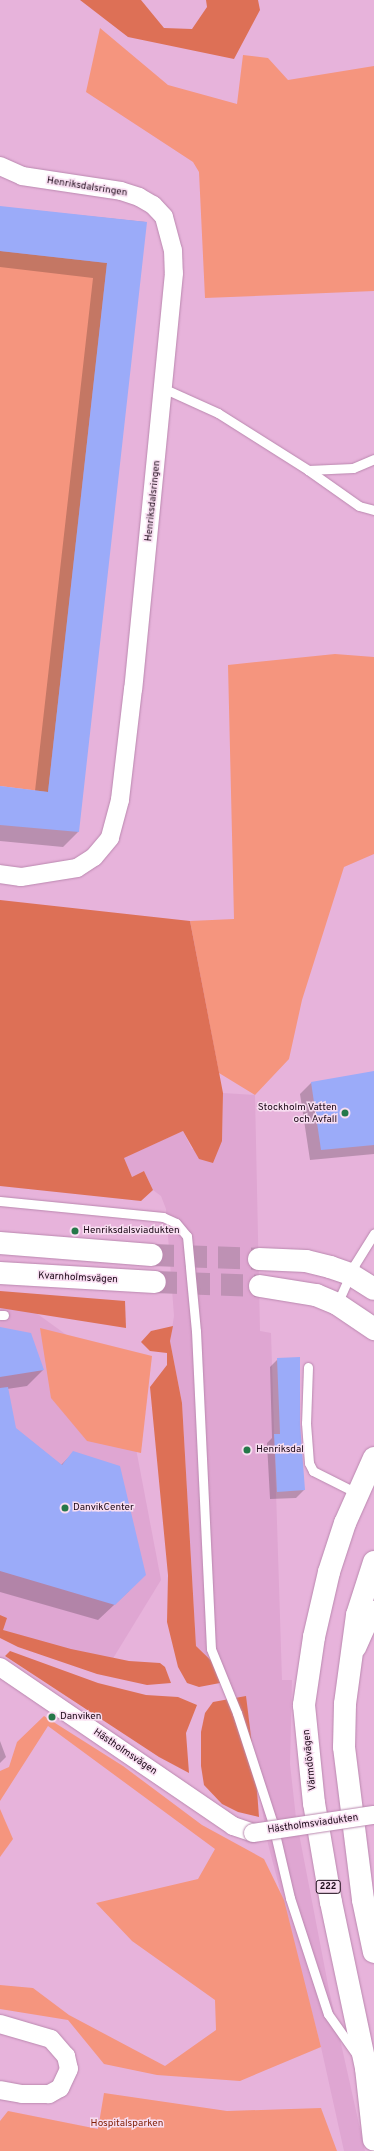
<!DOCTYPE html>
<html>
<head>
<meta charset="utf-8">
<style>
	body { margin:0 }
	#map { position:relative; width:374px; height:2151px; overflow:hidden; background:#e7b3db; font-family:Overpass,sans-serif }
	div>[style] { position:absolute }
	.built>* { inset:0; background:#dfa6d2 }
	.green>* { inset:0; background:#f5957e }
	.forest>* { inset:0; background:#dd7056 }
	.shadow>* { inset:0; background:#0003 }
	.building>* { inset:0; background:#9babf9 }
	.tertiary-tunnel>* { height:22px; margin-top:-11px; transform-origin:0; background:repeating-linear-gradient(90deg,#be91b4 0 22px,transparent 0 33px) }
	.roads { filter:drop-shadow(0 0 1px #ba88af) drop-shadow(0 0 1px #ba88af) }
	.service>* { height:9px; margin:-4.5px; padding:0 4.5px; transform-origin:4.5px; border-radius:4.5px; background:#fff }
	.minor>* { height:18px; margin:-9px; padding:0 9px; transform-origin:9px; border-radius:9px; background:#fff }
	.tertiary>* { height:22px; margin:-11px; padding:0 11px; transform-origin:11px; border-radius:11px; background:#fff }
	.primary>* { height:22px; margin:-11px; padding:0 11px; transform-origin:11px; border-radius:11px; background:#fff }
	.bridges { filter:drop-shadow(0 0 1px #ba88af) drop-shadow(0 0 1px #ba88af) }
	.minor-bridge>* { height:18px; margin:-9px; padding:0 9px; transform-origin:9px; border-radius:9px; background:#fff }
	.dots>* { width:11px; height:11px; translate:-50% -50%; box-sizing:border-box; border:2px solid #f8ddf1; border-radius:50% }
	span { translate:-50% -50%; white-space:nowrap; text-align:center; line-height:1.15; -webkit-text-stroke:3px #f8ddf1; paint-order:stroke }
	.shield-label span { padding:1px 3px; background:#f8ddf1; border:1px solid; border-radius:3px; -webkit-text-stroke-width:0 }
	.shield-label { font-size:9px; color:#1b0917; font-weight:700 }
	.street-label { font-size:10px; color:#1b0917 }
	.poi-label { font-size:10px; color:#1b0917 }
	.right { translate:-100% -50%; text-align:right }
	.left { translate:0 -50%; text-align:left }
	.park-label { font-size:10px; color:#811f04 }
</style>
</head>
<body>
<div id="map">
	<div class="built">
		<i style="clip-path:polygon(223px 1093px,255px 1095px,260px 1331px,271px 1333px,282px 1680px,292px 1680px,290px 1764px,296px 1818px,329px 1990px,365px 2151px,344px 2151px,321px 2047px,268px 1844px,261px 1803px,246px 1755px,225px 1674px,196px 1646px,182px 1403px,170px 1341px,174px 1316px,166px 1209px,161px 1196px,153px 1190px,144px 1171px,132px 1177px,123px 1158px,183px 1131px,192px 1149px,222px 1141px)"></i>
		<i style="clip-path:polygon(0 1304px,32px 1310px,122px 1375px,161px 1580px,109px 1665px,0 1633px)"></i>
	</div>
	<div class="green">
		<i style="clip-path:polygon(100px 28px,168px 85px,237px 104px,243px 55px,268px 58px,288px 80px,374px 66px,374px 291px,205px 298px,199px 172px,193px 162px,86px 92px)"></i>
		<i style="clip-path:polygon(0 251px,107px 263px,48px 792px,0 786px)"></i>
		<i style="clip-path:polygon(335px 654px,374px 657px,374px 854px,344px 867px,302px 1000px,289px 1059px,255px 1095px,219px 1073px,190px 921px,234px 919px,228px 665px)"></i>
		<i style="clip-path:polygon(40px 1328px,152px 1356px,141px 1453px,87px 1441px,51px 1398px)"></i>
		<i style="clip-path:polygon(44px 1716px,123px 1766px,202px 1825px,264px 1859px,284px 1900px,321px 2047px,240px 2081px,157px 2075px,104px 2064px,68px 2020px,0 2009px,0 1985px,33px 1988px,69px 2015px,165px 2066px,216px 2030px,215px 2000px,132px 1941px,96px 1903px,198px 1879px,215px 1849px,48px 1726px,0 1801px,0 1771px,9px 1767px,17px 1742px)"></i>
		<i style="clip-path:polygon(0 1809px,13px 1839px,0 1857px)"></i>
		<i style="clip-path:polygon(104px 2093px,227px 2111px,321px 2108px,337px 2151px,0 2151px,0 2121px,8px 2111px,98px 2129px)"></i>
	</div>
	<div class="forest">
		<i style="clip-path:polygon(80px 0,141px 0,164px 28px,192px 29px,207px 7px,206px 0,258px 0,260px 10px,234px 59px,128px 37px)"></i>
		<i style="clip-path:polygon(0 900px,190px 921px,223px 1093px,222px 1141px,213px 1163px,199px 1159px,183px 1131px,124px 1158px,132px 1177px,144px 1171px,153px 1190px,141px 1201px,0 1186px)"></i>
		<i style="clip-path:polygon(0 1291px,125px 1301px,126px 1328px,0 1308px)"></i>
		<i style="clip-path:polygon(173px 1326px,170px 1341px,182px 1403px,196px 1646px,225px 1674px,220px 1683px,199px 1687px,187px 1683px,178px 1667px,167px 1622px,168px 1575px,150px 1387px,167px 1365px,167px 1353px,150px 1351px,141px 1342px,151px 1331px)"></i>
		<i style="clip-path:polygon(0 1615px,7px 1618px,3px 1630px,71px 1649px,129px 1661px,160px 1663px,165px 1667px,171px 1683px,147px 1685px,97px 1674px,18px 1647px,0 1638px)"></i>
		<i style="clip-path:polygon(10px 1651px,98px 1683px,146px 1695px,178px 1697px,197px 1705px,186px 1733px,189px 1773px,159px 1757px,5px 1656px)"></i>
		<i style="clip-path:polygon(246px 1696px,256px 1777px,259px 1817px,238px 1812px,222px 1804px,204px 1785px,201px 1766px,201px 1732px,205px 1713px,213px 1702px)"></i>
	</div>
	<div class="shadow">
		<i style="clip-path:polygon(0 207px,146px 222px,78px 832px,63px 847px,0 841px,0 787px,35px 791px,93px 278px,0 267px)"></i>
		<i style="clip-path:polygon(374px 1072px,374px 1154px,310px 1160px,300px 1094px,311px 1083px)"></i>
		<i style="clip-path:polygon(0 1328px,43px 1370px,27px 1386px,7px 1389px,15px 1428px,61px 1465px,74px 1452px,129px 1591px,98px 1620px,0 1592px)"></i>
		<i style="clip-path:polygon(278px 1359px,299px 1423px,304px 1490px,296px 1498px,270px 1499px,267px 1443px,272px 1438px,270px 1367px)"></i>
		<i style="clip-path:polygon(0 1741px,6px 1757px,0 1763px)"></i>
	</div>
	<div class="building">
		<i style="clip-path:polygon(0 206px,147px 222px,79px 832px,0 825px,0 786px,48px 792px,107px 263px,0 251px)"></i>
		<i style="clip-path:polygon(374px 1071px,374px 1145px,321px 1150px,311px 1082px)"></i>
		<i style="clip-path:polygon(0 1327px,31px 1333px,44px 1370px,0 1377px)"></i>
		<i style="clip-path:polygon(300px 1357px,300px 1423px,305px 1490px,277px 1492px,274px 1434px,280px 1434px,277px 1358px)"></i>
		<i style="clip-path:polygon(8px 1387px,16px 1428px,62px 1465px,73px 1451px,120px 1466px,146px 1575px,115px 1605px,0 1571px,0 1388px)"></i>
	</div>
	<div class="tertiary-tunnel">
		<i style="left:152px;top:1255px;width:107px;rotate:2.1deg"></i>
		<i style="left:155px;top:1282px;width:105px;rotate:2.2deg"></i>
	</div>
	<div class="roads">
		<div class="service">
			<i style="left:165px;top:389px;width:58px;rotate:24.4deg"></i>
			<i style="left:218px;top:413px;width:107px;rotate:32.3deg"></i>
			<i style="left:308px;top:470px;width:45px;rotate:-2.5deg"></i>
			<i style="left:353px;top:468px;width:23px;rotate:-23deg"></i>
			<i style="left:308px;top:470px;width:62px;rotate:35.2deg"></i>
			<i style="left:359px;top:506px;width:16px;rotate:15deg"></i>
			<i style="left:0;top:1201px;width:164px;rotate:5.6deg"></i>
			<i style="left:163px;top:1217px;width:14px;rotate:25deg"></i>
			<i style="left:176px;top:1223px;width:17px;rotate:50deg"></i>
			<i style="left:187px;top:1236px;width:95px;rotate:84.6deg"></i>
			<i style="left:196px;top:1331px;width:318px;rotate:87.3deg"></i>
			<i style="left:211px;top:1649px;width:69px;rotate:67.9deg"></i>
			<i style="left:237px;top:1713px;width:114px;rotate:72deg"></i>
			<i style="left:272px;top:1821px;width:79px;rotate:76.8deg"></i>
			<i style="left:290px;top:1898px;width:122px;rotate:71.9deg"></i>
			<i style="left:328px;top:2014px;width:50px;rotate:54.7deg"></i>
			<i style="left:337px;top:1304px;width:44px;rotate:-65.8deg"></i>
			<i style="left:355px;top:1264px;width:36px;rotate:-58deg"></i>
			<i style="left:0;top:1315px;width:4px"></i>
			<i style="left:308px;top:1367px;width:56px;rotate:92deg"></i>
			<i style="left:306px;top:1423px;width:40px;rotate:85.7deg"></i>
			<i style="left:309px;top:1463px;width:9px;rotate:63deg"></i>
			<i style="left:313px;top:1471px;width:49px;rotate:26.6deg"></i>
		</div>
		<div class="minor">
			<i style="left:0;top:166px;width:24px;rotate:24deg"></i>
			<i style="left:22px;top:176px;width:100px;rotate:8.6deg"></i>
			<i style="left:121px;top:191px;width:19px;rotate:18deg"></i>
			<i style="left:139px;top:197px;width:16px;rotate:30deg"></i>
			<i style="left:153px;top:205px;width:16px;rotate:47deg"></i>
			<i style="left:164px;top:217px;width:34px;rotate:75deg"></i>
			<i style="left:173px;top:250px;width:23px;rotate:88deg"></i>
			<i style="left:174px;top:273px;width:418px;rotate:95.6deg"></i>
			<i style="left:133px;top:689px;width:112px;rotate:96.7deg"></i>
			<i style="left:120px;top:800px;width:39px;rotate:105deg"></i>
			<i style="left:110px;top:838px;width:25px;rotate:130deg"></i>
			<i style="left:94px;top:857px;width:20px;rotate:147deg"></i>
			<i style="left:77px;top:868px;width:57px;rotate:170.9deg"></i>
			<i style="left:21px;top:877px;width:21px;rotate:-172deg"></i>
			<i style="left:357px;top:1648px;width:42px;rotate:-65.9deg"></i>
			<i style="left:0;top:1667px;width:282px;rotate:34.3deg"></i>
			<i style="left:233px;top:1826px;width:21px;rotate:19deg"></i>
			<i style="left:0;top:2024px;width:53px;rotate:16.4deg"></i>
			<i style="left:51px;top:2039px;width:23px;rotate:49deg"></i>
			<i style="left:66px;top:2056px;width:13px;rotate:77deg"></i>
			<i style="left:69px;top:2069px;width:21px;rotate:115deg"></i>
			<i style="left:60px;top:2088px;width:13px;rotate:151deg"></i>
			<i style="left:49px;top:2094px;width:27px;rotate:180deg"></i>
			<i style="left:22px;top:2094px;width:22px;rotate:-170deg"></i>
		</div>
		<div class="tertiary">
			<i style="left:0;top:1243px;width:152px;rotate:4.5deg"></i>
			<i style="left:259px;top:1259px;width:47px;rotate:2.4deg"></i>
			<i style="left:306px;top:1261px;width:25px;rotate:14deg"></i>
			<i style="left:330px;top:1267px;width:21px;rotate:19deg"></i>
			<i style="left:350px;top:1274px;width:28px;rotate:32deg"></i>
			<i style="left:0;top:1273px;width:155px;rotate:3.3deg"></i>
			<i style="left:260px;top:1286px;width:57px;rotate:9.1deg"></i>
			<i style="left:316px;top:1295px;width:23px;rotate:23deg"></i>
			<i style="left:337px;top:1304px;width:45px;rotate:34deg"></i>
		</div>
		<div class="primary">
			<i style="left:374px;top:1458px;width:71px;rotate:114deg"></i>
			<i style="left:345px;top:1523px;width:52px;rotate:108.1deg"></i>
			<i style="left:329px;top:1572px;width:67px;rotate:103deg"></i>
			<i style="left:314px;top:1637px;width:69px;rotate:98.4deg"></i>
			<i style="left:304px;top:1705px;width:99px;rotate:84.2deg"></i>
			<i style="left:314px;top:1803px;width:100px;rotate:80.3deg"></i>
			<i style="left:331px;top:1902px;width:170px;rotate:78.1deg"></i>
			<i style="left:366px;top:2068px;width:72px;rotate:83.7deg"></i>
			<i style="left:374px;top:1562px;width:56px;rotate:107.8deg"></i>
			<i style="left:357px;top:1615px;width:90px;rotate:97.7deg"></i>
			<i style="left:345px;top:1704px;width:43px;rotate:91.3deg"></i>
			<i style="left:344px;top:1747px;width:154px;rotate:82.9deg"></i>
			<i style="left:363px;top:1900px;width:53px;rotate:78.1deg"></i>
		</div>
	</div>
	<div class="bridges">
		<div class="minor-bridge">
			<i style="left:253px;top:1833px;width:122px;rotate:-8.5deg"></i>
		</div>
	</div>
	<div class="dots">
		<i style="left:345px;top:1113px;background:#257849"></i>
		<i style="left:75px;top:1231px;background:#257849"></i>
		<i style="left:247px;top:1450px;background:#257849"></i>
		<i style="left:65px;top:1508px;background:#257849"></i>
		<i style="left:52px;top:1717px;background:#257849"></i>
	</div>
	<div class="shield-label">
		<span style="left:328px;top:1887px">222</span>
	</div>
	<div class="street-label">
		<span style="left:87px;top:187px;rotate:9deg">Henriksdalsringen</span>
		<span style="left:153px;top:501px;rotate:-84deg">Henriksdalsringen</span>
		<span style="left:78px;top:1278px;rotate:3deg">Kvarnholmsvägen</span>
		<span style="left:125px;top:1752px;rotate:34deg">Hästholmsvägen</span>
		<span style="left:310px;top:1760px;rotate:-96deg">Värmdövägen</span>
		<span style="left:313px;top:1824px;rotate:-8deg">Hästholmsviadukten</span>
	</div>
	<div class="poi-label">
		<span class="right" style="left:337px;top:1113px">Stockholm Vatten<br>och Avfall</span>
		<span class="left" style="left:83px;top:1231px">Henriksdalsviadukten</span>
		<span class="left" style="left:256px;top:1450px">Henriksdal</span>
		<span class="left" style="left:73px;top:1508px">DanvikCenter</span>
		<span class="left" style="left:60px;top:1717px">Danviken</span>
	</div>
	<div class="park-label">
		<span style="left:127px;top:2124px">Hospitalsparken</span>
	</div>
</div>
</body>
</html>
